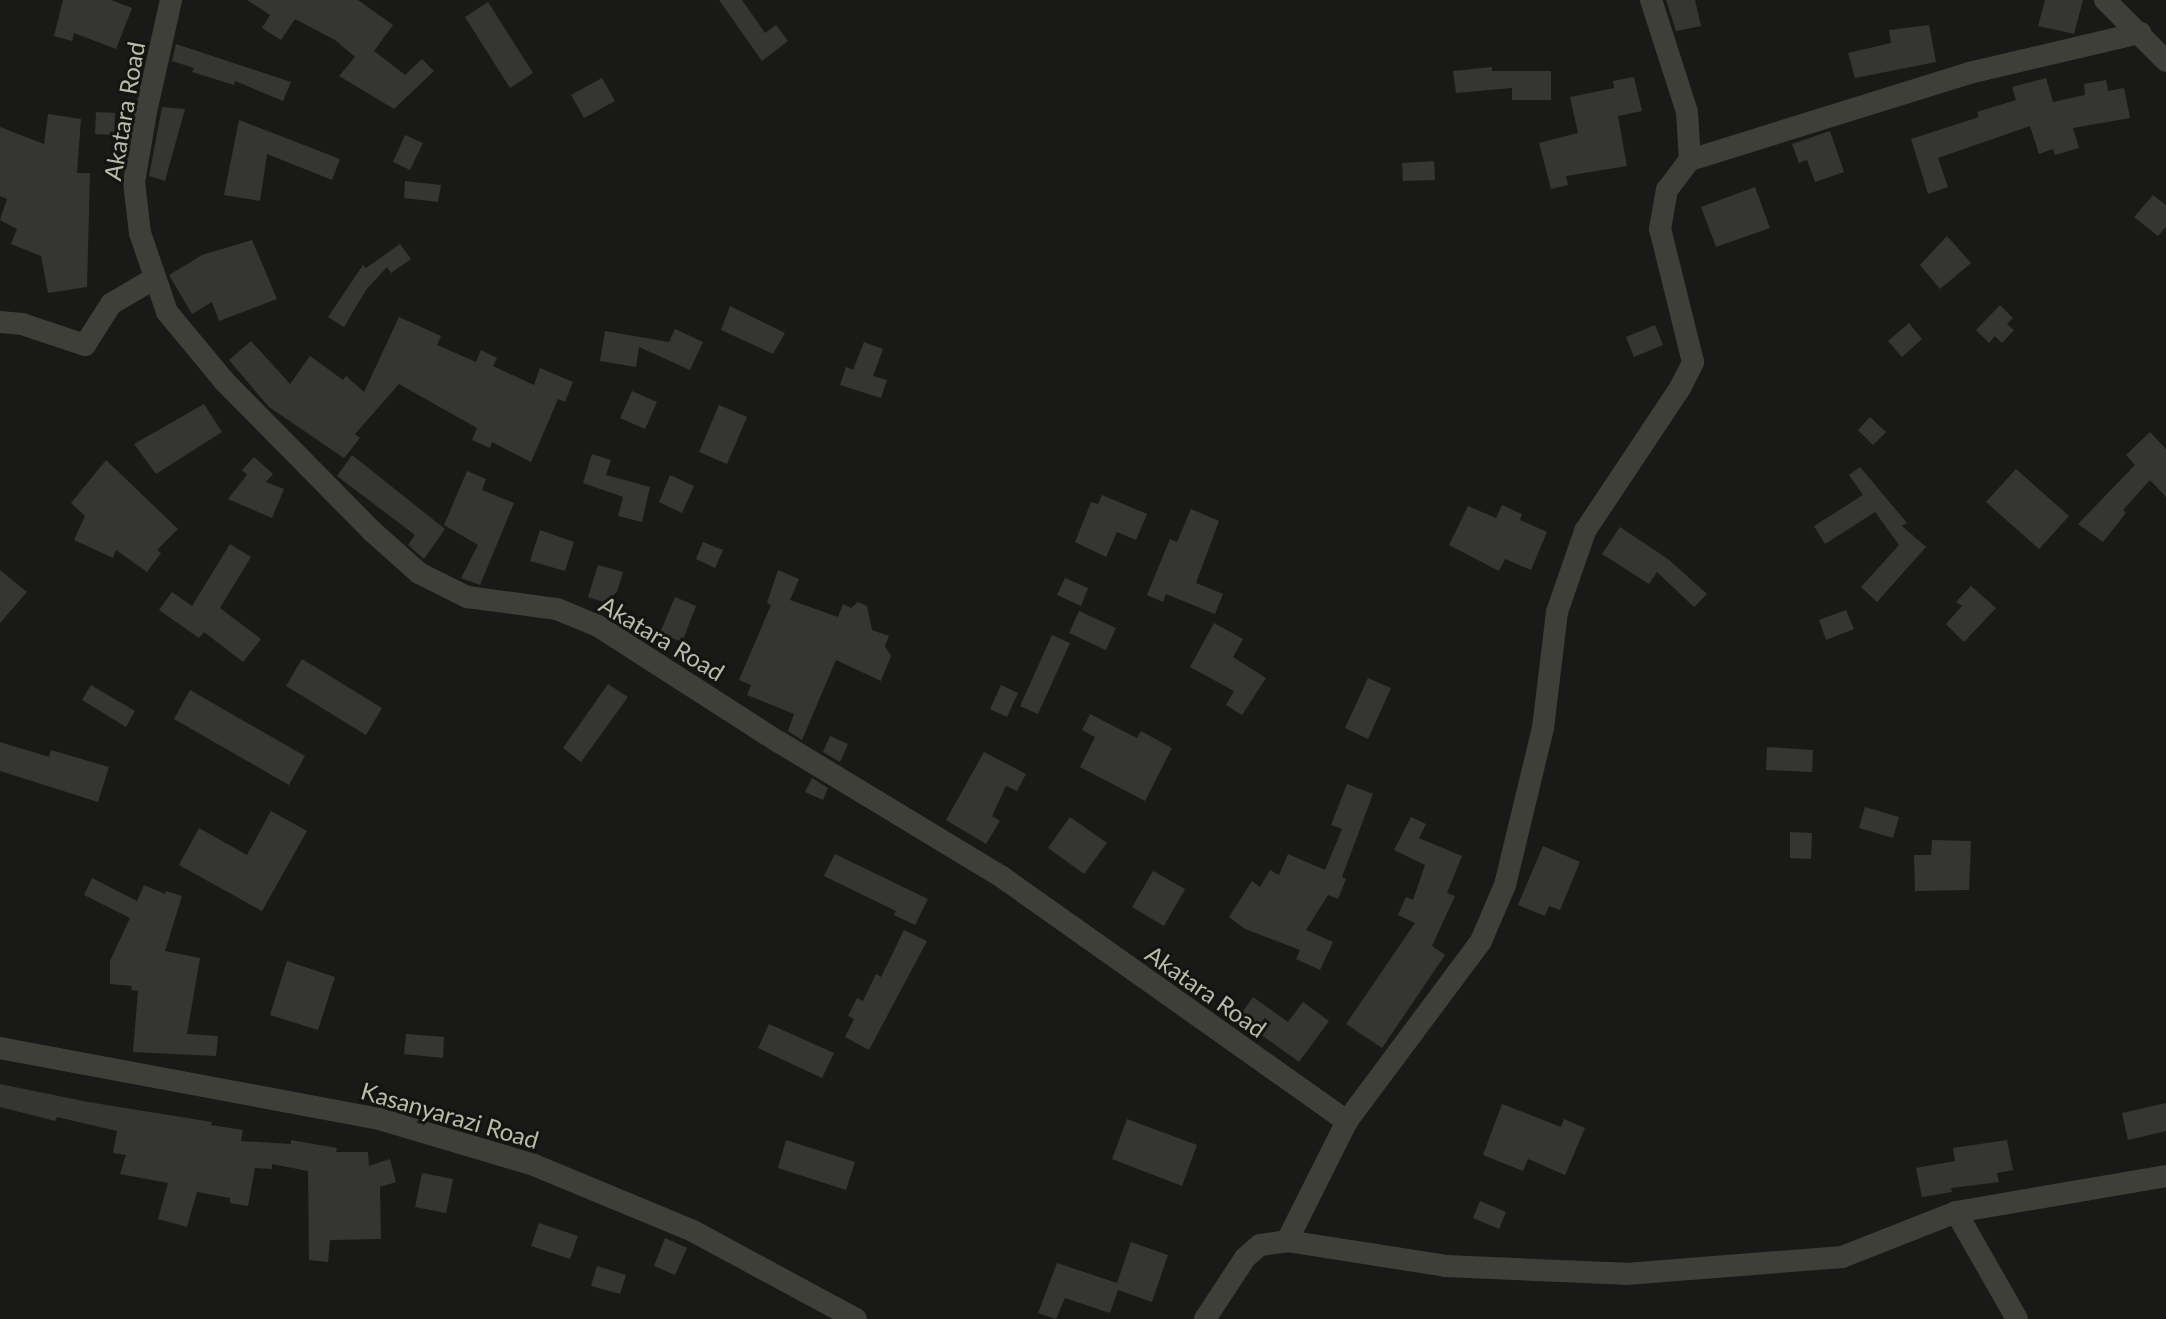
<!DOCTYPE html>
<html>
<head>
<meta charset="utf-8">
<style>
	body { margin:0 }
	#map { position:relative; width:2166px; height:1319px; overflow:hidden; background:#191a17; font-family:Lato,sans-serif }
	div>[style] { position:absolute }
	.building>* { inset:0; background:#353632 }
	.street>* { height:22px; margin:-11px; padding:0 11px; transform-origin:11px; border-radius:11px; background:#3e3f38 }
	span { translate:-50% -50%; white-space:nowrap; text-align:center; line-height:1.15; -webkit-text-stroke:6px #141512; paint-order:stroke }
	.street-label { font-size:24px; color:#babba8 }
</style>
</head>
<body>
<div id="map">
	<div class="building">
		<i style="clip-path:polygon(63px 0,111px 0,132px 8px,116px 49px,74px 33px,72px 41px,54px 36px)"></i>
		<i style="clip-path:polygon(247px 0,358px 0,393px 25px,374px 51px,405px 75px,422px 59px,434px 71px,394px 109px,339px 76px,355px 57px,335px 40px,295px 19px,281px 40px,262px 28px,270px 15px)"></i>
		<i style="clip-path:polygon(719px 0,742px 0,765px 33px,776px 25px,788px 41px,762px 61px)"></i>
		<i style="clip-path:polygon(1666px 0,1695px 0,1701px 26px,1676px 31px)"></i>
		<i style="clip-path:polygon(2045px 0,2083px 0,2074px 34px,2038px 26px)"></i>
		<i style="clip-path:polygon(488px 2px,533px 73px,510px 88px,465px 17px)"></i>
		<i style="clip-path:polygon(1929px 25px,1936px 62px,1855px 78px,1848px 53px,1891px 43px,1889px 30px)"></i>
		<i style="clip-path:polygon(176px 44px,291px 82px,283px 101px,235px 81px,234px 85px,192px 72px,194px 68px,172px 61px)"></i>
		<i style="clip-path:polygon(1492px 67px,1492px 71px,1551px 71px,1551px 100px,1512px 100px,1512px 88px,1456px 93px,1453px 71px)"></i>
		<i style="clip-path:polygon(1634px 77px,1642px 111px,1618px 116px,1627px 166px,1566px 176px,1568px 185px,1551px 189px,1539px 143px,1578px 133px,1570px 97px,1614px 88px,1613px 81px)"></i>
		<i style="clip-path:polygon(602px 78px,615px 101px,584px 118px,571px 95px)"></i>
		<i style="clip-path:polygon(2046px 78px,2053px 102px,2085px 95px,2084px 84px,2106px 80px,2108px 91px,2124px 88px,2130px 118px,2073px 128px,2079px 148px,2055px 155px,2053px 149px,2039px 154px,2030px 126px,1938px 158px,1948px 187px,1928px 194px,1911px 139px,1979px 117px,1977px 112px,2016px 100px,2012px 87px)"></i>
		<i style="clip-path:polygon(162px 107px,185px 109px,165px 181px,149px 176px)"></i>
		<i style="clip-path:polygon(96px 112px,115px 113px,114px 135px,95px 134px)"></i>
		<i style="clip-path:polygon(48px 114px,81px 119px,77px 173px,90px 173px,87px 287px,48px 293px,41px 256px,11px 244px,17px 229px,0 220px,7px 199px,0 196px,0 127px,44px 144px)"></i>
		<i style="clip-path:polygon(239px 120px,340px 159px,332px 180px,267px 154px,260px 201px,224px 195px)"></i>
		<i style="clip-path:polygon(1830px 131px,1844px 172px,1815px 182px,1807px 160px,1799px 163px,1792px 144px)"></i>
		<i style="clip-path:polygon(405px 135px,423px 143px,410px 170px,393px 162px)"></i>
		<i style="clip-path:polygon(1434px 161px,1435px 180px,1403px 181px,1402px 163px)"></i>
		<i style="clip-path:polygon(405px 181px,441px 185px,438px 202px,404px 198px)"></i>
		<i style="clip-path:polygon(1755px 187px,1770px 228px,1716px 247px,1701px 207px)"></i>
		<i style="clip-path:polygon(2153px 195px,2166px 205px,2166px 227px,2158px 236px,2134px 217px)"></i>
		<i style="clip-path:polygon(1947px 236px,1971px 263px,1940px 289px,1920px 265px)"></i>
		<i style="clip-path:polygon(252px 240px,277px 299px,219px 321px,212px 302px,192px 314px,169px 275px,202px 255px)"></i>
		<i style="clip-path:polygon(400px 244px,411px 259px,391px 273px,387px 267px,366px 290px,344px 327px,328px 317px,363px 265px,366px 268px)"></i>
		<i style="clip-path:polygon(2000px 305px,2013px 318px,2007px 324px,2014px 330px,2002px 343px,1995px 336px,1989px 343px,1976px 330px)"></i>
		<i style="clip-path:polygon(730px 306px,785px 333px,773px 354px,721px 330px)"></i>
		<i style="clip-path:polygon(399px 317px,441px 336px,437px 345px,476px 362px,481px 350px,497px 358px,493px 366px,534px 385px,540px 368px,573px 382px,565px 402px,558px 399px,531px 462px,492px 442px,490px 448px,472px 440px,477px 428px,399px 384px,355px 434px,360px 438px,344px 458px,269px 407px,229px 360px,251px 341px,290px 384px,310px 356px,343px 380px,346px 376px,364px 392px)"></i>
		<i style="clip-path:polygon(1909px 323px,1922px 339px,1902px 357px,1888px 341px)"></i>
		<i style="clip-path:polygon(1655px 325px,1663px 345px,1634px 357px,1626px 337px)"></i>
		<i style="clip-path:polygon(675px 329px,703px 342px,690px 370px,639px 347px,636px 367px,600px 361px,605px 331px,669px 342px)"></i>
		<i style="clip-path:polygon(864px 342px,883px 349px,873px 376px,887px 380px,881px 398px,840px 385px,846px 367px,853px 370px)"></i>
		<i style="clip-path:polygon(632px 391px,657px 402px,645px 429px,620px 418px)"></i>
		<i style="clip-path:polygon(204px 404px,222px 432px,156px 474px,134px 444px)"></i>
		<i style="clip-path:polygon(719px 405px,747px 417px,727px 464px,699px 452px)"></i>
		<i style="clip-path:polygon(1870px 417px,1886px 432px,1873px 445px,1858px 430px)"></i>
		<i style="clip-path:polygon(2150px 432px,2166px 449px,2166px 497px,2150px 480px,2123px 510px,2126px 513px,2103px 542px,2078px 524px,2135px 465px,2126px 455px)"></i>
		<i style="clip-path:polygon(592px 454px,611px 460px,606px 475px,650px 487px,642px 522px,618px 516px,623px 497px,583px 483px)"></i>
		<i style="clip-path:polygon(352px 455px,445px 529px,424px 559px,408px 545px,415px 535px,337px 476px)"></i>
		<i style="clip-path:polygon(254px 457px,273px 474px,266px 482px,284px 489px,272px 518px,228px 499px,247px 475px,242px 470px)"></i>
		<i style="clip-path:polygon(106px 460px,178px 529px,157px 550px,161px 553px,147px 572px,116px 550px,113px 558px,74px 540px,85px 516px,71px 503px)"></i>
		<i style="clip-path:polygon(1860px 467px,1907px 523px,1902px 526px,1926px 547px,1877px 602px,1861px 587px,1899px 545px,1875px 512px,1825px 544px,1814px 526px,1863px 495px,1849px 475px)"></i>
		<i style="clip-path:polygon(2016px 469px,2069px 516px,2039px 549px,1986px 502px)"></i>
		<i style="clip-path:polygon(467px 471px,486px 479px,482px 490px,514px 503px,480px 585px,461px 578px,478px 545px,444px 525px)"></i>
		<i style="clip-path:polygon(670px 475px,694px 486px,682px 513px,659px 502px)"></i>
		<i style="clip-path:polygon(1102px 495px,1147px 514px,1136px 540px,1117px 532px,1106px 557px,1075px 542px,1091px 502px,1098px 504px)"></i>
		<i style="clip-path:polygon(1502px 505px,1522px 514px,1520px 520px,1547px 532px,1531px 570px,1505px 559px,1499px 571px,1449px 545px,1468px 506px,1496px 518px)"></i>
		<i style="clip-path:polygon(1191px 509px,1219px 521px,1196px 583px,1223px 594px,1215px 614px,1166px 594px,1163px 602px,1147px 595px,1170px 539px,1177px 542px)"></i>
		<i style="clip-path:polygon(1620px 527px,1668px 559px,1707px 594px,1694px 607px,1657px 572px,1649px 584px,1602px 554px)"></i>
		<i style="clip-path:polygon(540px 530px,574px 542px,565px 571px,530px 561px)"></i>
		<i style="clip-path:polygon(703px 542px,723px 550px,715px 568px,696px 559px)"></i>
		<i style="clip-path:polygon(230px 544px,251px 557px,220px 608px,261px 639px,243px 662px,204px 632px,199px 638px,159px 610px,172px 592px,192px 606px)"></i>
		<i style="clip-path:polygon(598px 565px,623px 572px,613px 605px,588px 597px)"></i>
		<i style="clip-path:polygon(0 570px,27px 592px,0 623px)"></i>
		<i style="clip-path:polygon(778px 570px,799px 579px,790px 600px,838px 617px,843px 604px,851px 608px,858px 602px,867px 606px,872px 630px,889px 636px,885px 646px,891px 656px,881px 681px,836px 660px,802px 740px,788px 731px,794px 714px,747px 695px,751px 685px,739px 680px,771px 605px,767px 603px)"></i>
		<i style="clip-path:polygon(1065px 578px,1088px 588px,1081px 606px,1057px 595px)"></i>
		<i style="clip-path:polygon(1971px 586px,1996px 608px,1964px 642px,1946px 624px,1962px 606px,1956px 602px)"></i>
		<i style="clip-path:polygon(675px 597px,696px 606px,682px 642px,660px 633px)"></i>
		<i style="clip-path:polygon(1846px 610px,1854px 629px,1826px 640px,1819px 620px)"></i>
		<i style="clip-path:polygon(1079px 611px,1116px 628px,1106px 650px,1069px 633px)"></i>
		<i style="clip-path:polygon(1214px 623px,1243px 639px,1233px 657px,1266px 678px,1242px 715px,1226px 705px,1234px 691px,1190px 667px)"></i>
		<i style="clip-path:polygon(1052px 635px,1070px 643px,1038px 714px,1020px 706px)"></i>
		<i style="clip-path:polygon(302px 659px,382px 708px,366px 735px,286px 686px)"></i>
		<i style="clip-path:polygon(1368px 678px,1391px 688px,1368px 739px,1345px 728px)"></i>
		<i style="clip-path:polygon(608px 684px,628px 697px,581px 762px,563px 748px)"></i>
		<i style="clip-path:polygon(91px 685px,135px 711px,126px 727px,82px 700px)"></i>
		<i style="clip-path:polygon(1001px 685px,1018px 693px,1007px 717px,990px 709px)"></i>
		<i style="clip-path:polygon(190px 690px,305px 756px,289px 785px,174px 719px)"></i>
		<i style="clip-path:polygon(1090px 714px,1137px 738px,1141px 731px,1172px 748px,1145px 801px,1080px 767px,1095px 737px,1082px 730px)"></i>
		<i style="clip-path:polygon(830px 736px,848px 744px,840px 762px,823px 752px)"></i>
		<i style="clip-path:polygon(0 742px,49px 757px,51px 750px,109px 767px,98px 802px,0 771px)"></i>
		<i style="clip-path:polygon(1767px 747px,1813px 750px,1812px 772px,1766px 770px)"></i>
		<i style="clip-path:polygon(984px 752px,1026px 774px,1017px 791px,1006px 786px,992px 816px,1000px 821px,986px 844px,946px 820px)"></i>
		<i style="clip-path:polygon(812px 778px,828px 788px,823px 800px,805px 792px)"></i>
		<i style="clip-path:polygon(1347px 784px,1373px 794px,1342px 877px,1346px 879px,1338px 899px,1328px 895px,1306px 930px,1333px 942px,1320px 970px,1296px 959px,1300px 950px,1245px 929px,1229px 917px,1252px 881px,1260px 887px,1270px 870px,1279px 875px,1288px 854px,1325px 870px,1342px 829px,1331px 825px)"></i>
		<i style="clip-path:polygon(1865px 807px,1899px 817px,1893px 838px,1859px 828px)"></i>
		<i style="clip-path:polygon(271px 811px,307px 831px,262px 911px,179px 865px,199px 828px,247px 855px)"></i>
		<i style="clip-path:polygon(1070px 817px,1107px 843px,1084px 874px,1048px 848px)"></i>
		<i style="clip-path:polygon(1411px 817px,1426px 824px,1419px 838px,1462px 856px,1447px 893px,1455px 896px,1432px 946px,1445px 955px,1382px 1048px,1346px 1024px,1415px 923px,1398px 915px,1406px 897px,1413px 900px,1425px 865px,1394px 850px)"></i>
		<i style="clip-path:polygon(1790px 832px,1812px 833px,1811px 859px,1790px 858px)"></i>
		<i style="clip-path:polygon(1932px 840px,1971px 841px,1969px 890px,1915px 891px,1914px 855px,1931px 855px)"></i>
		<i style="clip-path:polygon(1543px 846px,1580px 862px,1560px 910px,1549px 906px,1545px 916px,1518px 905px)"></i>
		<i style="clip-path:polygon(835px 854px,928px 899px,915px 925px,894px 915px,896px 911px,824px 876px)"></i>
		<i style="clip-path:polygon(1153px 871px,1185px 889px,1164px 926px,1132px 907px)"></i>
		<i style="clip-path:polygon(92px 878px,137px 901px,144px 885px,165px 894px,166px 891px,182px 896px,165px 951px,200px 958px,187px 1034px,218px 1036px,216px 1056px,133px 1052px,138px 991px,131px 990px,132px 986px,110px 984px,110px 961px,130px 918px,84px 895px)"></i>
		<i style="clip-path:polygon(904px 930px,927px 941px,869px 1050px,845px 1037px,854px 1019px,848px 1016px,857px 998px,863px 1001px,876px 974px,881px 977px)"></i>
		<i style="clip-path:polygon(287px 961px,335px 977px,318px 1030px,270px 1015px)"></i>
		<i style="clip-path:polygon(1253px 997px,1288px 1022px,1303px 1002px,1329px 1021px,1299px 1062px,1238px 1018px)"></i>
		<i style="clip-path:polygon(769px 1024px,834px 1053px,822px 1078px,758px 1048px)"></i>
		<i style="clip-path:polygon(406px 1034px,444px 1037px,443px 1058px,404px 1054px)"></i>
		<i style="clip-path:polygon(0 1084px,88px 1102px,212px 1122px,211px 1125px,243px 1130px,241px 1141px,291px 1144px,291px 1140px,337px 1148px,336px 1152px,368px 1152px,369px 1166px,390px 1159px,396px 1182px,380px 1187px,381px 1239px,330px 1240px,328px 1262px,309px 1260px,308px 1171px,272px 1164px,272px 1169px,255px 1168px,248px 1206px,230px 1203px,230px 1198px,197px 1192px,187px 1227px,158px 1219px,168px 1183px,120px 1174px,126px 1155px,113px 1153px,117px 1131px,57px 1117px,55px 1121px,0 1107px)"></i>
		<i style="clip-path:polygon(2166px 1103px,2166px 1131px,2128px 1140px,2122px 1113px)"></i>
		<i style="clip-path:polygon(1502px 1104px,1561px 1127px,1564px 1119px,1585px 1128px,1565px 1175px,1528px 1159px,1523px 1171px,1483px 1155px)"></i>
		<i style="clip-path:polygon(1127px 1119px,1197px 1145px,1182px 1186px,1112px 1159px)"></i>
		<i style="clip-path:polygon(786px 1140px,855px 1162px,846px 1190px,778px 1168px)"></i>
		<i style="clip-path:polygon(2007px 1140px,2013px 1170px,1997px 1173px,1999px 1182px,1951px 1188px,1952px 1192px,1922px 1197px,1916px 1168px,1955px 1161px,1953px 1148px)"></i>
		<i style="clip-path:polygon(422px 1173px,453px 1179px,446px 1213px,415px 1207px)"></i>
		<i style="clip-path:polygon(1480px 1201px,1506px 1212px,1499px 1229px,1473px 1218px)"></i>
		<i style="clip-path:polygon(539px 1223px,578px 1236px,570px 1259px,531px 1246px)"></i>
		<i style="clip-path:polygon(665px 1238px,687px 1248px,675px 1275px,654px 1266px)"></i>
		<i style="clip-path:polygon(1131px 1242px,1168px 1255px,1152px 1302px,1118px 1290px,1110px 1313px,1065px 1298px,1056px 1319px,1038px 1313px,1057px 1263px,1117px 1283px)"></i>
		<i style="clip-path:polygon(597px 1266px,626px 1275px,620px 1294px,591px 1286px)"></i>
	</div>
	<div class="street">
		<i style="left:171px;top:0;width:115px;rotate:102.6deg"></i>
		<i style="left:146px;top:112px;width:71px;rotate:99.7deg"></i>
		<i style="left:134px;top:182px;width:51px;rotate:83.3deg"></i>
		<i style="left:140px;top:233px;width:83px;rotate:71.1deg"></i>
		<i style="left:167px;top:312px;width:89px;rotate:50.4deg"></i>
		<i style="left:224px;top:381px;width:212px;rotate:45.4deg"></i>
		<i style="left:373px;top:532px;width:62px;rotate:41.7deg"></i>
		<i style="left:419px;top:573px;width:54px;rotate:26.6deg"></i>
		<i style="left:467px;top:597px;width:91px;rotate:7.6deg"></i>
		<i style="left:557px;top:609px;width:44px;rotate:22.5deg"></i>
		<i style="left:598px;top:626px;width:215px;rotate:32.7deg"></i>
		<i style="left:779px;top:742px;width:261px;rotate:31.2deg"></i>
		<i style="left:1002px;top:877px;width:423px;rotate:35.3deg"></i>
		<i style="left:2105px;top:0;width:86px;rotate:45deg"></i>
		<i style="left:1690px;top:160px;width:292px;rotate:-17.3deg"></i>
		<i style="left:1969px;top:73px;width:176px;rotate:-13.2deg"></i>
		<i style="left:0;top:322px;width:22px;rotate:5deg"></i>
		<i style="left:22px;top:324px;width:66px;rotate:18.4deg"></i>
		<i style="left:85px;top:345px;width:49px;rotate:-57.6deg"></i>
		<i style="left:111px;top:304px;width:51px;rotate:-30.6deg"></i>
		<i style="left:0;top:1048px;width:386px;rotate:10.6deg"></i>
		<i style="left:379px;top:1119px;width:162px;rotate:16.5deg"></i>
		<i style="left:534px;top:1165px;width:172px;rotate:22.5deg"></i>
		<i style="left:693px;top:1231px;width:185px;rotate:28.4deg"></i>
		<i style="left:1956px;top:1212px;width:123px;rotate:60.3deg"></i>
		<i style="left:1287px;top:1241px;width:134px;rotate:-63.4deg"></i>
		<i style="left:1347px;top:1121px;width:224px;rotate:-53.3deg"></i>
		<i style="left:1481px;top:941px;width:61px;rotate:-66.8deg"></i>
		<i style="left:1505px;top:885px;width:162px;rotate:-76.4deg"></i>
		<i style="left:1543px;top:728px;width:117px;rotate:-83.1deg"></i>
		<i style="left:1557px;top:612px;width:86px;rotate:-70.9deg"></i>
		<i style="left:1585px;top:531px;width:172px;rotate:-56.4deg"></i>
		<i style="left:1680px;top:388px;width:29px;rotate:-63deg"></i>
		<i style="left:1693px;top:362px;width:137px;rotate:-103.9deg"></i>
		<i style="left:1660px;top:229px;width:40px;rotate:-80deg"></i>
		<i style="left:1667px;top:190px;width:38px;rotate:-53deg"></i>
		<i style="left:1690px;top:160px;width:48px;rotate:-93.6deg"></i>
		<i style="left:1687px;top:112px;width:118px;rotate:-107.8deg"></i>
		<i style="left:1205px;top:1319px;width:73px;rotate:-56.7deg"></i>
		<i style="left:1245px;top:1258px;width:20px;rotate:-41deg"></i>
		<i style="left:1260px;top:1245px;width:27px;rotate:-8deg"></i>
		<i style="left:1287px;top:1241px;width:161px;rotate:8.9deg"></i>
		<i style="left:1446px;top:1266px;width:180px;rotate:2.5deg"></i>
		<i style="left:1626px;top:1274px;width:217px;rotate:-4.5deg"></i>
		<i style="left:1842px;top:1257px;width:123px;rotate:-21.5deg"></i>
		<i style="left:1956px;top:1212px;width:213px;rotate:-9.7deg"></i>
	</div>
	<div class="street-label">
		<span style="left:124px;top:111px;rotate:-80deg">Akatara Road</span>
		<span style="left:662px;top:638px;rotate:31deg">Akatara Road</span>
		<span style="left:1206px;top:991px;rotate:35deg">Akatara Road</span>
		<span style="left:450px;top:1115px;rotate:16deg">Kasanyarazi Road</span>
	</div>
</div>
</body>
</html>
